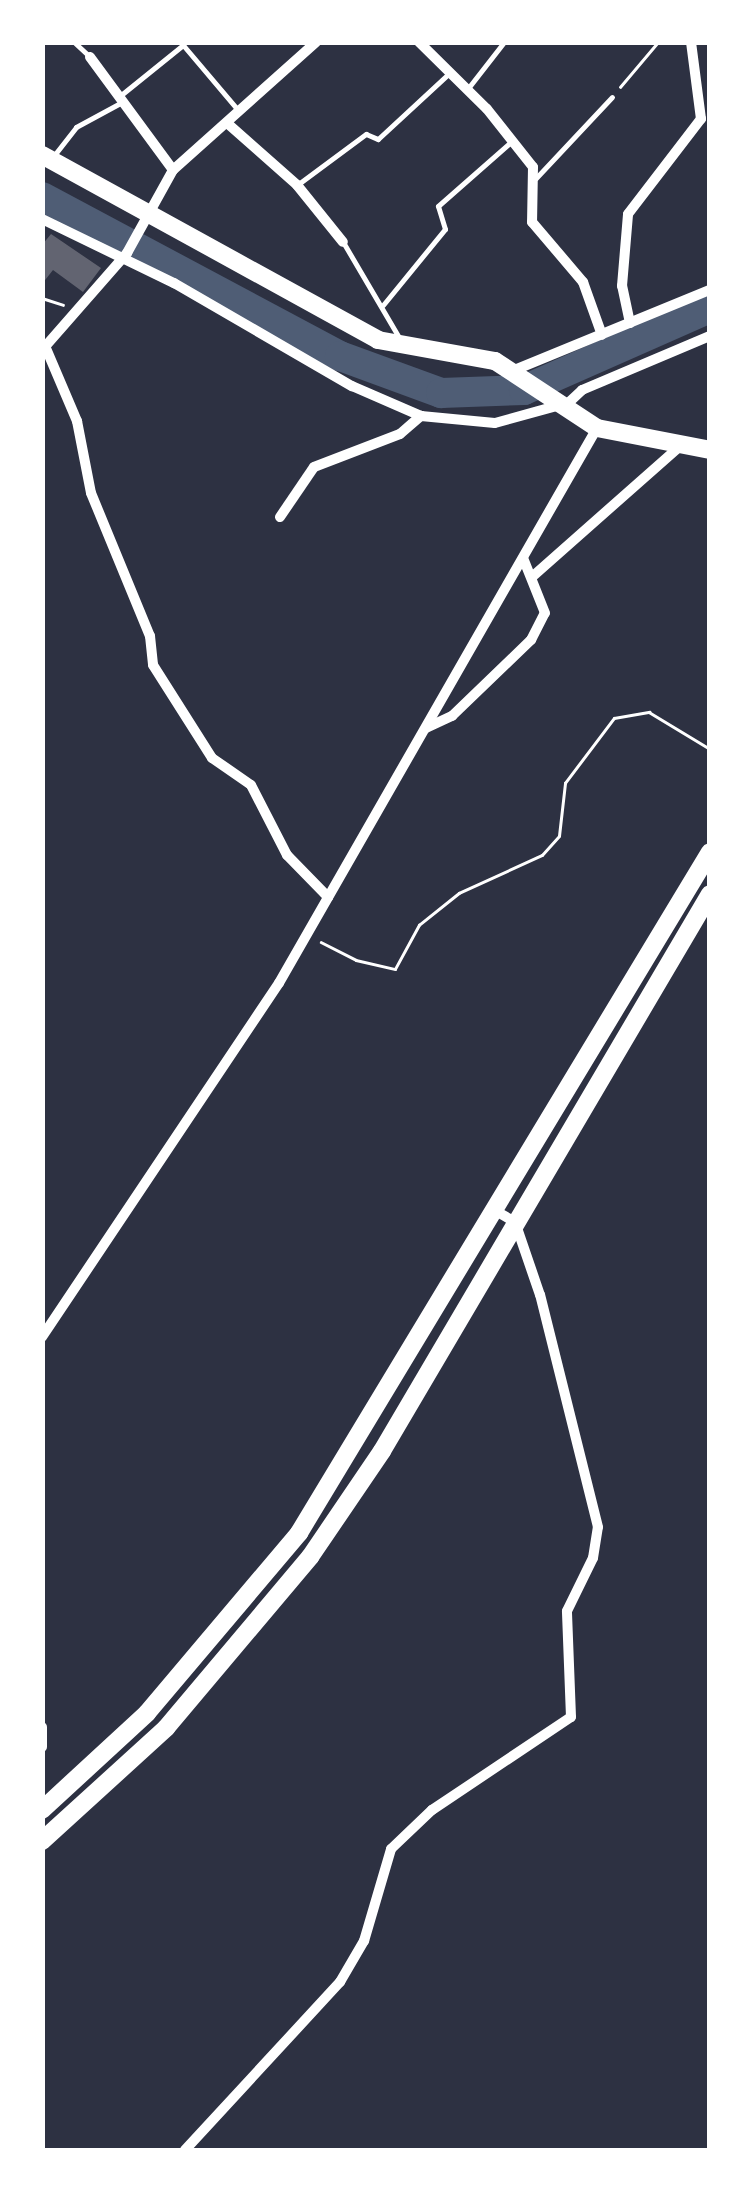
<!DOCTYPE html>
<html>
<head>
<meta charset="utf-8">
<style>
	body { margin:0 }
	#map { position:relative; width:752px; height:2193px; overflow:hidden; background:#2d3142; font-family:Lato,sans-serif }
	div>[style] { position:absolute }
	.river>* { height:30px; margin:-15px; padding:0 15px; transform-origin:15px; border-radius:15px; background:#4f5d75 }
	.building>* { inset:0; background:#626471 }
	.path>* { height:2.5px; margin:-1.25px; padding:0 1.25px; transform-origin:1.25px; border-radius:1.25px; background:#fff }
	.service>* { height:5px; margin:-2.5px; padding:0 2.5px; transform-origin:2.5px; border-radius:2.5px; background:#fff }
	.minor>* { height:10px; margin:-5px; padding:0 5px; transform-origin:5px; border-radius:5px; background:#fff }
	.primary>* { height:18px; margin:-9px; padding:0 9px; transform-origin:9px; border-radius:9px; background:#fff }
	.trunk>* { height:18px; margin:-9px; padding:0 9px; transform-origin:9px; border-radius:9px; background:#fff }
	span { translate:-50% -50%; white-space:nowrap; text-align:center; line-height:1.15; -webkit-text-stroke:9px #fff; paint-order:stroke }
	.frame { position:absolute; inset:0; border:45px solid #fff; pointer-events:none }
</style>
</head>
<body>
<div id="map">
	<div class="river">
		<i style="left:42px;top:197px;width:338px;rotate:28.1deg"></i>
		<i style="left:340px;top:356px;width:108px;rotate:20.1deg"></i>
		<i style="left:441px;top:393px;width:83px;rotate:-2.1deg"></i>
		<i style="left:524px;top:390px;width:203px;rotate:-23.8deg"></i>
	</div>
	<div class="building">
		<i style="clip-path:polygon(51px 234px,101px 268px,83px 292px,53px 270px,42px 284px,42px 245px)"></i>
	</div>
	<div class="path">
		<i style="left:620px;top:87px;width:59px;rotate:-49.8deg"></i>
		<i style="left:42px;top:298px;width:22px;rotate:18deg"></i>
		<i style="left:321px;top:942px;width:39px;rotate:27deg"></i>
		<i style="left:356px;top:960px;width:40px;rotate:13deg"></i>
		<i style="left:395px;top:969px;width:50px;rotate:-61.4deg"></i>
		<i style="left:419px;top:925px;width:51px;rotate:-38.7deg"></i>
		<i style="left:459px;top:893px;width:91px;rotate:-24.6deg"></i>
		<i style="left:542px;top:855px;width:25px;rotate:-48deg"></i>
		<i style="left:559px;top:836px;width:53px;rotate:-83.5deg"></i>
		<i style="left:565px;top:783px;width:81px;rotate:-53deg"></i>
		<i style="left:614px;top:718px;width:36px;rotate:-10deg"></i>
		<i style="left:649px;top:712px;width:71px;rotate:31.2deg"></i>
	</div>
	<div class="service">
		<i style="left:74px;top:42px;width:22px;rotate:43deg"></i>
		<i style="left:469px;top:87px;width:57px;rotate:-52.1deg"></i>
		<i style="left:121px;top:95px;width:80px;rotate:-38.9deg"></i>
		<i style="left:183px;top:45px;width:85px;rotate:49.8deg"></i>
		<i style="left:52px;top:158px;width:39px;rotate:-52deg"></i>
		<i style="left:76px;top:127px;width:52px;rotate:-28.5deg"></i>
		<i style="left:536px;top:178px;width:111px;rotate:-46.8deg"></i>
		<i style="left:297px;top:185px;width:86px;rotate:-36.5deg"></i>
		<i style="left:366px;top:134px;width:13px;rotate:23deg"></i>
		<i style="left:378px;top:139px;width:93px;rotate:-42.8deg"></i>
		<i style="left:343px;top:242px;width:113px;rotate:59.6deg"></i>
		<i style="left:383px;top:305px;width:98px;rotate:-50.8deg"></i>
		<i style="left:445px;top:229px;width:24px;rotate:-107deg"></i>
		<i style="left:438px;top:206px;width:100px;rotate:-41.3deg"></i>
	</div>
	<div class="minor">
		<i style="left:419px;top:42px;width:95px;rotate:44.6deg"></i>
		<i style="left:487px;top:109px;width:74px;rotate:51.6deg"></i>
		<i style="left:533px;top:167px;width:55px;rotate:91deg"></i>
		<i style="left:532px;top:222px;width:79px;rotate:49.6deg"></i>
		<i style="left:583px;top:282px;width:56px;rotate:70.3deg"></i>
		<i style="left:90px;top:57px;width:140px;rotate:53.7deg"></i>
		<i style="left:227px;top:123px;width:94px;rotate:41.5deg"></i>
		<i style="left:297px;top:185px;width:73px;rotate:51.1deg"></i>
		<i style="left:42px;top:219px;width:147px;rotate:25.9deg"></i>
		<i style="left:174px;top:283px;width:206px;rotate:30.1deg"></i>
		<i style="left:352px;top:386px;width:75px;rotate:23.5deg"></i>
		<i style="left:421px;top:416px;width:74px;rotate:5.4deg"></i>
		<i style="left:495px;top:423px;width:67px;rotate:-15.5deg"></i>
		<i style="left:630px;top:323px;width:38px;rotate:-102deg"></i>
		<i style="left:622px;top:286px;width:72px;rotate:-85.2deg"></i>
		<i style="left:628px;top:214px;width:120px;rotate:-52.5deg"></i>
		<i style="left:701px;top:119px;width:78px;rotate:-97.4deg"></i>
		<i style="left:45px;top:346px;width:82px;rotate:66.9deg"></i>
		<i style="left:77px;top:421px;width:73px;rotate:79deg"></i>
		<i style="left:91px;top:493px;width:155px;rotate:67.6deg"></i>
		<i style="left:150px;top:636px;width:29px;rotate:84deg"></i>
		<i style="left:153px;top:665px;width:110px;rotate:57.6deg"></i>
		<i style="left:212px;top:758px;width:47px;rotate:34.7deg"></i>
		<i style="left:251px;top:785px;width:79px;rotate:62.8deg"></i>
		<i style="left:287px;top:855px;width:59px;rotate:45.7deg"></i>
		<i style="left:43px;top:349px;width:128px;rotate:-48.8deg"></i>
		<i style="left:127px;top:253px;width:95px;rotate:-61deg"></i>
		<i style="left:173px;top:170px;width:192px;rotate:-41.8deg"></i>
		<i style="left:517px;top:369px;width:209px;rotate:-22.3deg"></i>
		<i style="left:564px;top:407px;width:25px;rotate:-43deg"></i>
		<i style="left:582px;top:390px;width:139px;rotate:-22.9deg"></i>
		<i style="left:280px;top:517px;width:60px;rotate:-55.8deg"></i>
		<i style="left:314px;top:467px;width:92px;rotate:-21deg"></i>
		<i style="left:400px;top:434px;width:28px;rotate:-41deg"></i>
		<i style="left:532px;top:577px;width:199px;rotate:-41.5deg"></i>
		<i style="left:426px;top:728px;width:29px;rotate:-25deg"></i>
		<i style="left:452px;top:716px;width:110px;rotate:-43.9deg"></i>
		<i style="left:531px;top:640px;width:30px;rotate:-63deg"></i>
		<i style="left:545px;top:613px;width:59px;rotate:-111.8deg"></i>
		<i style="left:42px;top:1337px;width:426px;rotate:-56.2deg"></i>
		<i style="left:279px;top:983px;width:640px;rotate:-60.19deg"></i>
		<i style="left:42px;top:1727px;width:20px;rotate:90deg"></i>
		<i style="left:185px;top:2150px;width:229px;rotate:-47.3deg"></i>
		<i style="left:340px;top:1982px;width:48px;rotate:-59.7deg"></i>
		<i style="left:364px;top:1941px;width:96px;rotate:-73.6deg"></i>
		<i style="left:391px;top:1849px;width:57px;rotate:-43.6deg"></i>
		<i style="left:432px;top:1810px;width:167px;rotate:-33.8deg"></i>
		<i style="left:571px;top:1717px;width:106px;rotate:-92.2deg"></i>
		<i style="left:567px;top:1611px;width:59px;rotate:-63.9deg"></i>
		<i style="left:593px;top:1558px;width:31px;rotate:-81deg"></i>
		<i style="left:598px;top:1527px;width:239px;rotate:-104deg"></i>
		<i style="left:540px;top:1295px;width:77px;rotate:-108.9deg"></i>
		<i style="left:515px;top:1222px;width:22px;rotate:-150deg"></i>
	</div>
	<div class="primary">
		<i style="left:42px;top:155px;width:384px;rotate:28.8deg"></i>
		<i style="left:378px;top:340px;width:119px;rotate:10.2deg"></i>
		<i style="left:495px;top:361px;width:122px;rotate:33.3deg"></i>
		<i style="left:597px;top:428px;width:115px;rotate:11deg"></i>
	</div>
	<div class="trunk">
		<i style="left:42px;top:1810px;width:143px;rotate:-42.7deg"></i>
		<i style="left:147px;top:1713px;width:236px;rotate:-49.8deg"></i>
		<i style="left:299px;top:1533px;width:795px;rotate:-58.89deg"></i>
		<i style="left:42px;top:1841px;width:168px;rotate:-42.3deg"></i>
		<i style="left:166px;top:1728px;width:224px;rotate:-49.9deg"></i>
		<i style="left:310px;top:1557px;width:128px;rotate:-55.8deg"></i>
		<i style="left:382px;top:1451px;width:646px;rotate:-59.51deg"></i>
	</div>
	<div class="frame"></div>
</div>
</body>
</html>
